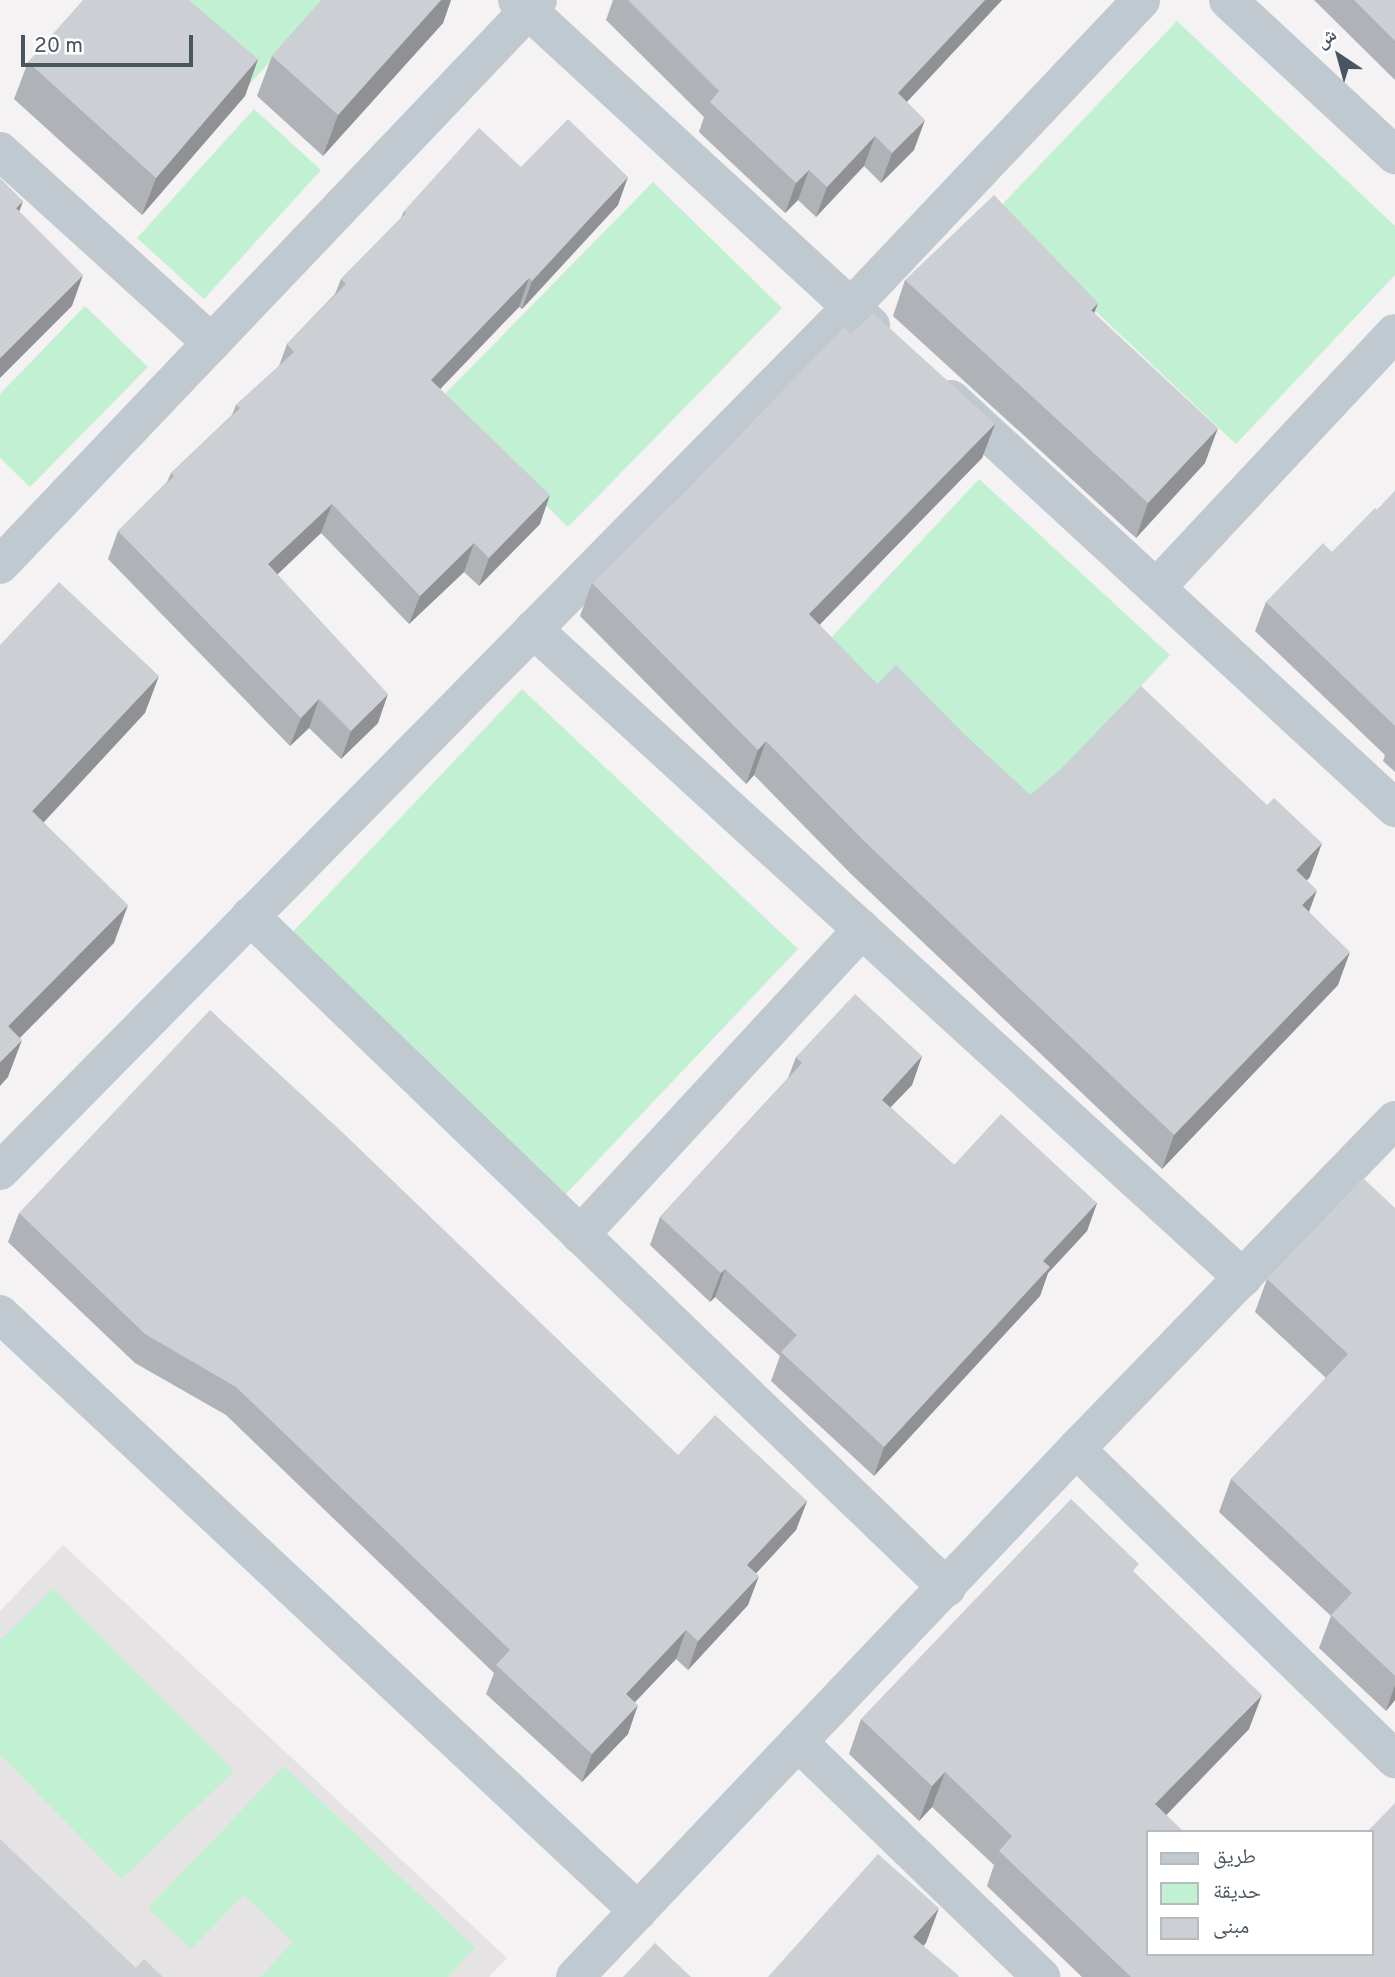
<!DOCTYPE html>
<html>
<head>
<meta charset="utf-8">
<style>
	body { margin:0 }
	#map { position:relative; width:1395px; height:1977px; overflow:hidden; background:#f4f2f2; font-family:Overpass,"Noto Naskh Arabic",sans-serif }
	div>[style] { position:absolute }
	.education>* { inset:0; background:#e5e3e4 }
	.green>* { inset:0; background:#c2f0d2 }
	.minor>* { height:38px; margin:-19px; padding:0 19px; transform-origin:19px; border-radius:19px; background:#c0c9d0 }
	.wall>* { inset:0; background:#afb2b6 }
	.shaded-wall>* { inset:0; background:#8f9194 }
	.building>* { inset:0; background:#cccfd4 }
	span { translate:-50% -50%; white-space:nowrap; text-align:center; line-height:1.15; -webkit-text-stroke:5px #fff; paint-order:stroke }
	.legend { position:absolute; left:1146px; top:1830px; width:228px; height:126px; box-sizing:border-box; background:#fff; border:2px solid #b6bbbf; margin:0; padding:9px 12px; list-style:none; font-size:21px; color:#49565f }
	.legend li { display:flex; align-items:center; gap:14px; height:35px }
	.legend b { width:35px; border:2px solid #b6bbbf }
	.north { position:absolute; left:1304px; top:21px; width:70px; height:70px; -webkit-text-stroke:5px #fff; paint-order:stroke; rotate:324deg; font-size:19px; font-weight:700; line-height:28px; text-align:center; color:#49565f }
	.north::after { content:''; display:block; margin:auto; width:24px; height:32px; background:#49565f; clip-path:polygon(50% 0,100% 100%,50% 72%,0 100%) }
	.scale { position:absolute; left:21px; top:35px; width:172px; height:32px; box-sizing:border-box; border:4px solid #49565f; border-top:0; padding-left:9px; font-size:21px; line-height:24px; white-space:nowrap; color:#49565f; -webkit-text-stroke:5px #fff; paint-order:stroke }
</style>
</head>
<body>
<div id="map">
	<div class="education">
		<i style="clip-path:polygon(63px 1545px,507px 1958px,489px 1977px,0 1977px,0 1611px)"></i>
	</div>
	<div class="green">
		<i style="clip-path:polygon(149px 0,327px 0,246px 88px)"></i>
		<i style="clip-path:polygon(1177px 21px,1395px 226px,1395px 275px,1236px 444px,993px 214px)"></i>
		<i style="clip-path:polygon(254px 109px,321px 170px,204px 299px,137px 238px)"></i>
		<i style="clip-path:polygon(653px 182px,782px 308px,568px 527px,439px 400px)"></i>
		<i style="clip-path:polygon(85px 306px,148px 367px,30px 487px,0 458px,0 394px)"></i>
		<i style="clip-path:polygon(979px 479px,1170px 655px,1019px 818px,828px 641px)"></i>
		<i style="clip-path:polygon(522px 689px,798px 949px,563px 1197px,288px 937px)"></i>
		<i style="clip-path:polygon(53px 1588px,234px 1771px,122px 1879px,0 1755px,0 1640px)"></i>
		<i style="clip-path:polygon(284px 1766px,475px 1948px,448px 1977px,260px 1977px,293px 1942px,244px 1895px,191px 1949px,148px 1908px)"></i>
	</div>
	<div class="minor">
		<i style="left:517px;top:0;width:481px;rotate:42.6deg"></i>
		<i style="left:1228px;top:0;width:228px;rotate:42.9deg"></i>
		<i style="left:0;top:151px;width:286px;rotate:42.2deg"></i>
		<i style="left:951px;top:399px;width:604px;rotate:42.65deg"></i>
		<i style="left:0;top:565px;width:780px;rotate:-46.4deg"></i>
		<i style="left:1156px;top:588px;width:349px;rotate:-46.9deg"></i>
		<i style="left:533px;top:629px;width:962px;rotate:42.43deg"></i>
		<i style="left:250px;top:916px;width:968px;rotate:43.95deg"></i>
		<i style="left:0;top:1171px;width:1213px;rotate:-45.43deg"></i>
		<i style="left:851px;top:307px;width:422px;rotate:-46.6deg"></i>
		<i style="left:580px;top:1235px;width:416px;rotate:-47.3deg"></i>
		<i style="left:0;top:1314px;width:874px;rotate:43.1deg"></i>
		<i style="left:1076px;top:1449px;width:445px;rotate:44.2deg"></i>
		<i style="left:799px;top:1743px;width:337px;rotate:44deg"></i>
		<i style="left:575px;top:1977px;width:728px;rotate:-46.5deg"></i>
		<i style="left:1076px;top:1449px;width:458px;rotate:-45.9deg"></i>
	</div>
	<div class="wall">
		<i style="clip-path:polygon(322px 0,451px 0,443px 23px,323px 156px,257px 96px,272px 56px)"></i>
		<i style="clip-path:polygon(613px 0,1002px 0,907px 102px,914px 150px,881px 183px,864px 166px,816px 217px,798px 200px,785px 213px,699px 132px,704px 117px,606px 20px)"></i>
		<i style="clip-path:polygon(1314px 0,1395px 0,1395px 80px)"></i>
		<i style="clip-path:polygon(258px 59px,245px 96px,142px 215px,14px 99px,28px 62px)"></i>
		<i style="clip-path:polygon(521px 167px,618px 205px,522px 309px,519px 307px,440px 389px,540px 524px,479px 586px,464px 572px,409px 624px,321px 533px,277px 574px,378px 723px,341px 759px,309px 728px,290px 746px,108px 559px,118px 531px,167px 482px,171px 473px,232px 415px,236px 405px,279px 366px,287px 344px,335px 294px,341px 279px,401px 218px,404px 211px)"></i>
		<i style="clip-path:polygon(905px 280px,1094px 314px,1205px 463px,1136px 538px,893px 316px)"></i>
		<i style="clip-path:polygon(851px 334px,995px 424px,982px 458px,819px 625px,877px 684px,968px 738px,1030px 795px,1310px 877px,1307px 880px,1309px 912px,1338px 985px,1162px 1169px,851px 874px,754px 775px,746px 784px,580px 616px,592px 583px)"></i>
		<i style="clip-path:polygon(1395px 491px,1395px 772px,1383px 761px,1385px 755px,1255px 631px,1266px 602px,1332px 552px,1377px 510px)"></i>
		<i style="clip-path:polygon(922px 1056px,912px 1085px,890px 1107px,954px 1165px,1097px 1203px,1087px 1231px,1048px 1273px,1040px 1296px,874px 1476px,771px 1381px,780px 1356px,715px 1297px,710px 1302px,650px 1245px,660px 1217px,788px 1078px,796px 1057px)"></i>
		<i style="clip-path:polygon(1395px 1208px,1395px 1700px,1386px 1711px,1319px 1648px,1331px 1616px,1219px 1512px,1231px 1479px,1326px 1378px,1255px 1312px,1267px 1279px)"></i>
		<i style="clip-path:polygon(19px 1213px,678px 1455px,807px 1501px,796px 1530px,756px 1573px,748px 1605px,688px 1670px,676px 1659px,635px 1702px,628px 1734px,582px 1782px,486px 1694px,494px 1673px,226px 1415px,135px 1363px,8px 1242px)"></i>
		<i style="clip-path:polygon(1136px 1574px,1249px 1729px,1166px 1815px,1148px 1954px,1395px 1977px,1082px 1977px,987px 1886px,994px 1865px,932px 1807px,919px 1821px,849px 1754px,861px 1719px)"></i>
	</div>
	<div class="shaded-wall">
		<i style="clip-path:polygon(441px 0,451px 0,443px 23px,323px 156px,338px 115px)"></i>
		<i style="clip-path:polygon(985px 0,1002px 0,887px 123px,898px 93px)"></i>
		<i style="clip-path:polygon(258px 59px,245px 96px,142px 215px,156px 178px)"></i>
		<i style="clip-path:polygon(925px 120px,914px 150px,881px 183px,892px 153px)"></i>
		<i style="clip-path:polygon(875px 136px,864px 166px,816px 217px,827px 187px)"></i>
		<i style="clip-path:polygon(809px 170px,798px 200px,785px 213px,796px 183px)"></i>
		<i style="clip-path:polygon(628px 177px,618px 205px,522px 309px,532px 281px)"></i>
		<i style="clip-path:polygon(23px 201px,12px 232px,16px 208px)"></i>
		<i style="clip-path:polygon(83px 275px,72px 306px,0 378px,0 358px)"></i>
		<i style="clip-path:polygon(529px 278px,519px 307px,421px 409px,431px 380px)"></i>
		<i style="clip-path:polygon(1098px 303px,1085px 339px,1091px 310px)"></i>
		<i style="clip-path:polygon(995px 424px,982px 458px,797px 648px,809px 614px)"></i>
		<i style="clip-path:polygon(1218px 428px,1205px 463px,1136px 538px,1148px 503px)"></i>
		<i style="clip-path:polygon(550px 495px,540px 524px,479px 586px,489px 558px)"></i>
		<i style="clip-path:polygon(332px 504px,321px 533px,258px 593px,268px 564px)"></i>
		<i style="clip-path:polygon(474px 543px,464px 572px,409px 624px,420px 596px)"></i>
		<i style="clip-path:polygon(159px 676px,145px 713px,19px 849px,32px 811px)"></i>
		<i style="clip-path:polygon(388px 694px,378px 723px,341px 759px,351px 731px)"></i>
		<i style="clip-path:polygon(319px 699px,309px 728px,290px 746px,301px 718px)"></i>
		<i style="clip-path:polygon(766px 741px,754px 775px,746px 784px,758px 750px)"></i>
		<i style="clip-path:polygon(1322px 843px,1310px 877px,1284px 904px,1296px 870px)"></i>
		<i style="clip-path:polygon(1317px 890px,1305px 923px,1302px 905px)"></i>
		<i style="clip-path:polygon(128px 905px,114px 943px,0 1058px,8px 1026px)"></i>
		<i style="clip-path:polygon(1350px 952px,1338px 985px,1162px 1169px,1174px 1135px)"></i>
		<i style="clip-path:polygon(22px 1040px,8px 1077px,0 1086px,0 1062px)"></i>
		<i style="clip-path:polygon(922px 1056px,912px 1085px,871px 1128px,882px 1100px)"></i>
		<i style="clip-path:polygon(1097px 1203px,1087px 1231px,1048px 1273px,1040px 1296px,874px 1476px,884px 1447px,1043px 1261px)"></i>
		<i style="clip-path:polygon(725px 1269px,715px 1297px,710px 1302px,721px 1273px)"></i>
		<i style="clip-path:polygon(807px 1501px,796px 1530px,737px 1594px,747px 1565px)"></i>
		<i style="clip-path:polygon(759px 1576px,748px 1605px,688px 1670px,698px 1641px)"></i>
		<i style="clip-path:polygon(686px 1630px,676px 1659px,616px 1722px,626px 1694px)"></i>
		<i style="clip-path:polygon(1395px 1685px,1395px 1700px,1386px 1711px)"></i>
		<i style="clip-path:polygon(1262px 1695px,1249px 1729px,1150px 1832px,1155px 1804px)"></i>
		<i style="clip-path:polygon(638px 1705px,628px 1734px,582px 1782px,592px 1754px)"></i>
		<i style="clip-path:polygon(945px 1772px,932px 1807px,919px 1821px,932px 1786px)"></i>
		<i style="clip-path:polygon(939px 1908px,926px 1943px,900px 1973px,913px 1937px)"></i>
	</div>
	<div class="building">
		<i style="clip-path:polygon(83px 0,189px 0,258px 59px,156px 178px,28px 62px)"></i>
		<i style="clip-path:polygon(322px 0,441px 0,338px 115px,272px 56px)"></i>
		<i style="clip-path:polygon(628px 0,985px 0,898px 93px,925px 120px,892px 153px,875px 136px,827px 187px,809px 170px,796px 183px,710px 102px,719px 91px)"></i>
		<i style="clip-path:polygon(1354px 0,1395px 0,1395px 41px)"></i>
		<i style="clip-path:polygon(568px 119px,628px 177px,532px 281px,529px 278px,431px 380px,550px 495px,489px 558px,474px 543px,420px 596px,332px 504px,268px 564px,388px 694px,351px 731px,319px 699px,301px 718px,118px 531px,174px 476px,171px 473px,240px 408px,236px 405px,294px 352px,287px 344px,346px 284px,341px 279px,406px 213px,404px 211px,479px 128px,521px 167px)"></i>
		<i style="clip-path:polygon(0 178px,23px 201px,16px 208px,83px 275px,0 358px)"></i>
		<i style="clip-path:polygon(994px 195px,1098px 303px,1091px 310px,1218px 428px,1148px 503px,905px 280px)"></i>
		<i style="clip-path:polygon(873px 313px,995px 424px,809px 614px,877px 684px,896px 665px,968px 738px,1030px 795px,1062px 768px,1141px 686px,1267px 805px,1274px 798px,1322px 843px,1296px 870px,1317px 890px,1302px 905px,1350px 952px,1174px 1135px,863px 840px,766px 741px,758px 750px,592px 583px,686px 491px,844px 327px,851px 334px)"></i>
		<i style="clip-path:polygon(1395px 491px,1395px 726px,1266px 602px,1323px 543px,1332px 552px,1375px 508px,1377px 510px)"></i>
		<i style="clip-path:polygon(59px 582px,159px 676px,32px 811px,128px 905px,8px 1026px,22px 1040px,0 1062px,0 645px)"></i>
		<i style="clip-path:polygon(855px 994px,922px 1056px,882px 1100px,954px 1165px,1001px 1114px,1097px 1203px,1043px 1261px,1050px 1267px,884px 1447px,781px 1352px,797px 1335px,725px 1269px,721px 1273px,660px 1217px,802px 1063px,796px 1057px)"></i>
		<i style="clip-path:polygon(210px 1010px,342px 1132px,678px 1455px,715px 1415px,807px 1501px,747px 1565px,759px 1576px,698px 1641px,686px 1630px,626px 1694px,638px 1705px,592px 1754px,496px 1665px,510px 1650px,236px 1387px,145px 1334px,19px 1213px)"></i>
		<i style="clip-path:polygon(1363px 1178px,1395px 1208px,1395px 1676px,1331px 1615px,1352px 1593px,1231px 1479px,1348px 1354px,1267px 1279px)"></i>
		<i style="clip-path:polygon(1071px 1499px,1139px 1564px,1133px 1571px,1262px 1695px,1155px 1804px,1184px 1832px,1148px 1832px,1148px 1954px,1372px 1954px,1372px 1832px,1367px 1832px,1395px 1803px,1395px 1977px,1131px 1977px,999px 1851px,1012px 1836px,945px 1772px,932px 1786px,861px 1719px)"></i>
		<i style="clip-path:polygon(0 1839px,136px 1968px,144px 1959px,163px 1977px,0 1977px)"></i>
		<i style="clip-path:polygon(878px 1854px,939px 1908px,913px 1937px,959px 1976px,958px 1977px,768px 1977px)"></i>
		<i style="clip-path:polygon(655px 1943px,691px 1977px,623px 1977px)"></i>
	</div>
	<ul class="legend">
	<li><b style="height:9px;background:#c0c9d0"></b>طريق</li>
	<li><b style="height:19px;background:#c2f0d2"></b>حديقة</li>
	<li><b style="height:19px;background:#cccfd4"></b>مبنى</li>
	</ul>
	<div class="north">ش</div>
	<div class="scale">20 m</div>
</div>
</body>
</html>
